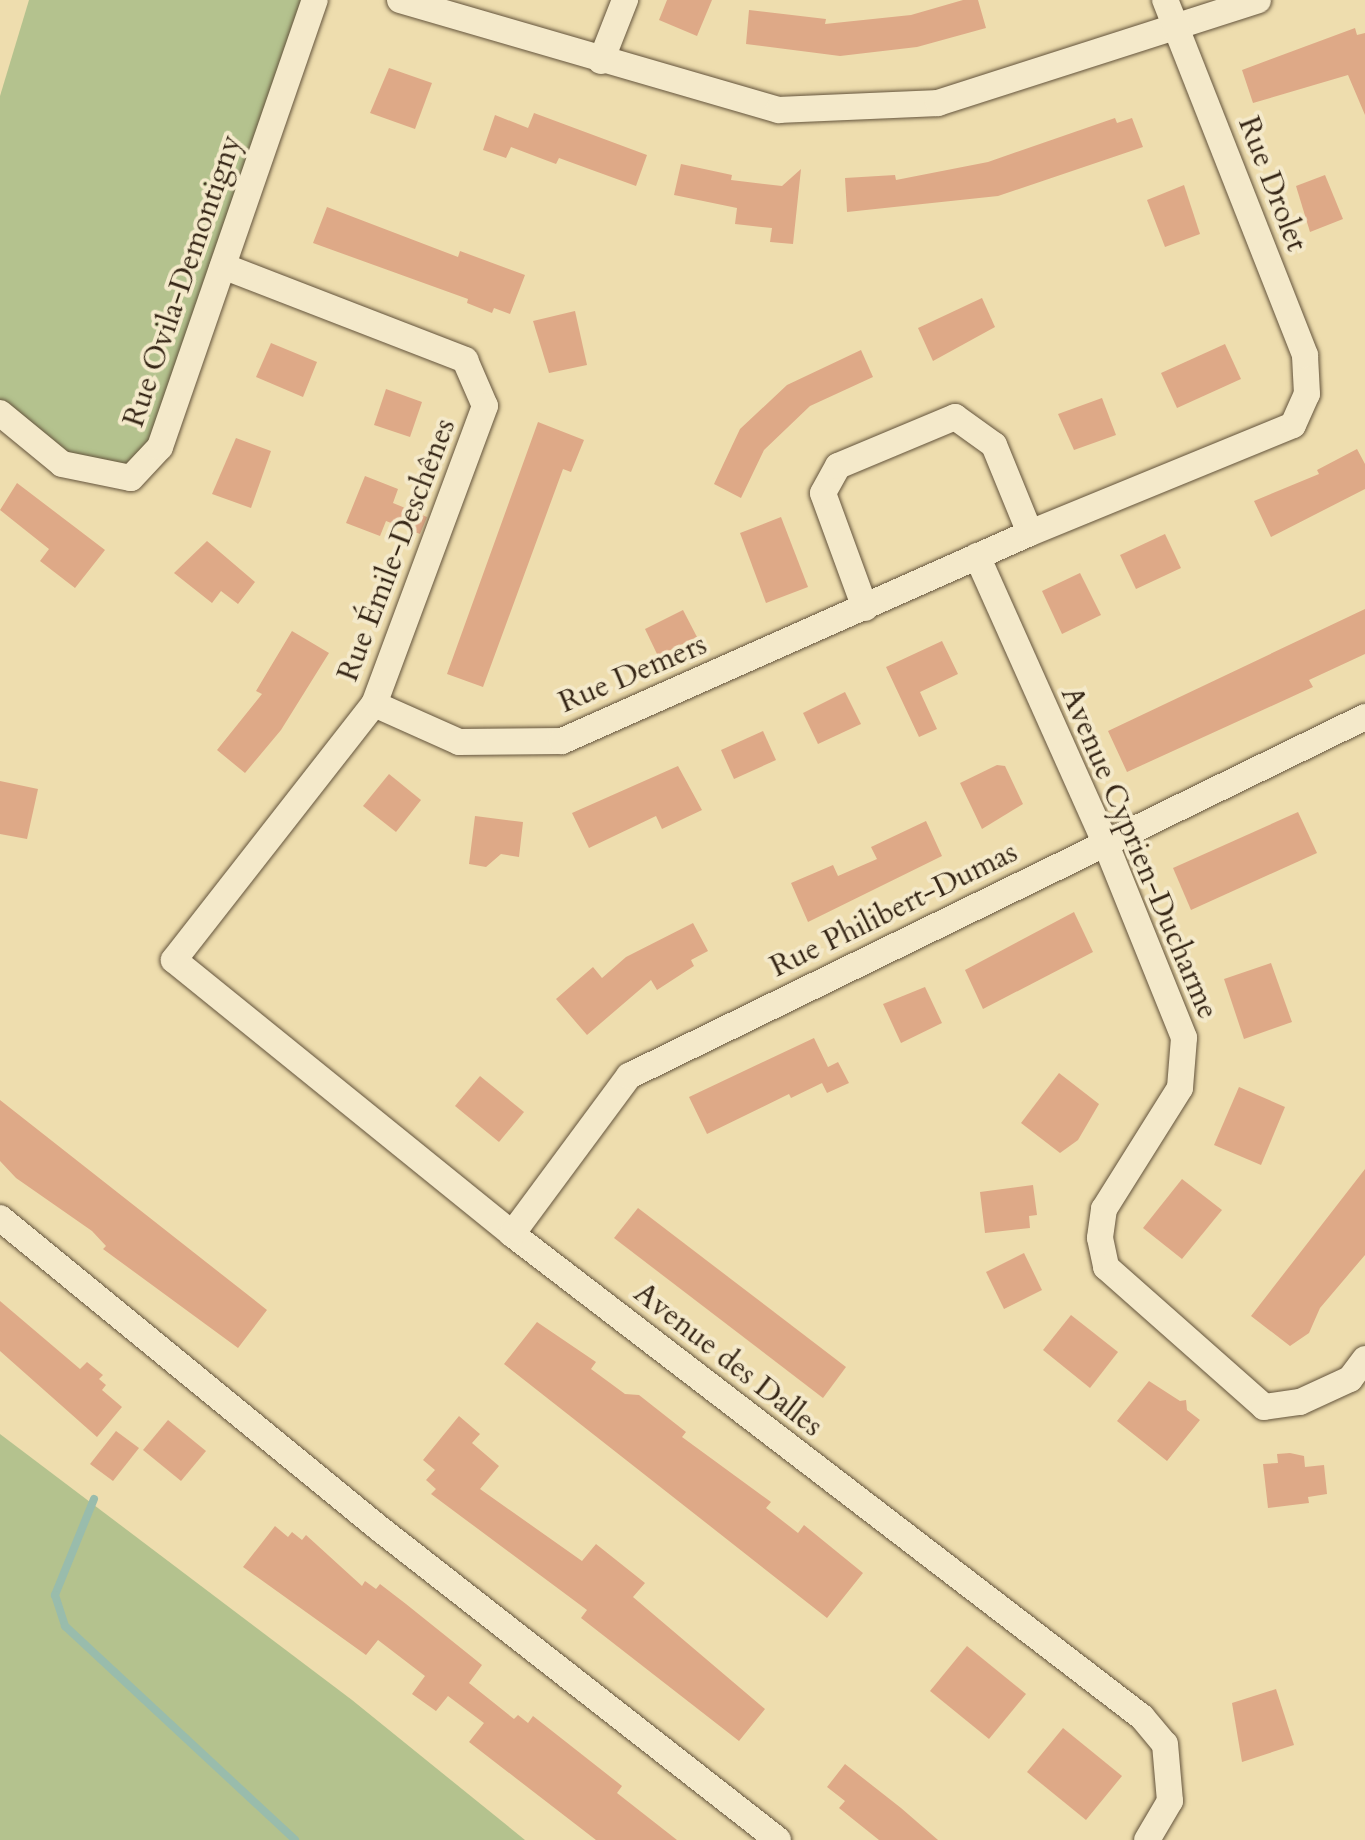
<!DOCTYPE html>
<html>
<head>
<meta charset="utf-8">
<style>
	body { margin:0 }
	#map { position:relative; width:1365px; height:1840px; overflow:hidden; background:#eeddae; font-family:Cardo,serif }
	div>[style] { position:absolute }
	.green>* { inset:0; background:#b4c28e }
	.stream>* { height:8px; margin:-4px; padding:0 4px; transform-origin:4px; border-radius:4px; background:#99bcac }
	.building>* { inset:0; background:#dea987 }
	.roads { filter:drop-shadow(0 0 2px #64543c) drop-shadow(0 0 2px #64543c) }
	.minor>* { height:26px; margin:-13px; padding:0 13px; transform-origin:13px; border-radius:13px; background:#f4e9ca }
	span { translate:-50% -50%; white-space:nowrap; text-align:center; line-height:1.15; -webkit-text-stroke:8px #f4e9ca; paint-order:stroke }
	.street-label { font-size:30px; color:#362616 }
</style>
</head>
<body>
<div id="map">
	<div class="green">
		<i style="clip-path:polygon(29px 0,315px 0,160px 447px,131px 478px,62px 464px,0 413px,0 96px)"></i>
		<i style="clip-path:polygon(0 1434px,352px 1700px,525px 1840px,0 1840px)"></i>
	</div>
	<div class="stream">
		<i style="left:94px;top:1499px;width:104px;rotate:112.1deg"></i>
		<i style="left:55px;top:1595px;width:33px;rotate:72deg"></i>
		<i style="left:65px;top:1626px;width:314px;rotate:42.9deg"></i>
	</div>
	<div class="building">
		<i style="clip-path:polygon(667px 0,712px 0,697px 36px,659px 20px)"></i>
		<i style="clip-path:polygon(963px 0,978px 0,986px 28px,917px 47px,840px 56px,746px 44px,749px 10px,826px 19px,825px 24px,911px 15px)"></i>
		<i style="clip-path:polygon(1355px 28px,1357px 35px,1365px 33px,1365px 115px,1348px 75px,1253px 103px,1242px 70px)"></i>
		<i style="clip-path:polygon(389px 68px,432px 83px,415px 129px,370px 113px)"></i>
		<i style="clip-path:polygon(534px 113px,647px 155px,636px 186px,559px 158px,556px 164px,511px 147px,506px 158px,483px 150px,495px 115px,528px 128px)"></i>
		<i style="clip-path:polygon(1115px 118px,1117px 123px,1132px 118px,1143px 147px,998px 196px,847px 212px,845px 178px,895px 175px,896px 180px,988px 162px)"></i>
		<i style="clip-path:polygon(681px 164px,732px 175px,731px 180px,782px 186px,801px 169px,793px 244px,770px 242px,772px 228px,735px 224px,737px 208px,674px 195px)"></i>
		<i style="clip-path:polygon(1325px 175px,1343px 219px,1310px 232px,1296px 186px)"></i>
		<i style="clip-path:polygon(1184px 185px,1200px 234px,1165px 247px,1147px 200px)"></i>
		<i style="clip-path:polygon(327px 207px,458px 257px,460px 251px,525px 275px,510px 314px,494px 308px,492px 313px,467px 303px,468px 299px,313px 243px)"></i>
		<i style="clip-path:polygon(982px 298px,995px 327px,933px 361px,918px 328px)"></i>
		<i style="clip-path:polygon(575px 311px,587px 365px,549px 373px,533px 321px)"></i>
		<i style="clip-path:polygon(271px 343px,317px 362px,303px 397px,256px 377px)"></i>
		<i style="clip-path:polygon(1225px 344px,1241px 379px,1177px 408px,1161px 373px)"></i>
		<i style="clip-path:polygon(861px 350px,873px 377px,810px 406px,764px 450px,741px 498px,714px 484px,740px 429px,787px 385px)"></i>
		<i style="clip-path:polygon(386px 389px,422px 402px,410px 437px,374px 425px)"></i>
		<i style="clip-path:polygon(1102px 398px,1116px 435px,1074px 450px,1058px 414px)"></i>
		<i style="clip-path:polygon(538px 422px,584px 440px,571px 472px,563px 469px,483px 687px,447px 674px)"></i>
		<i style="clip-path:polygon(236px 438px,271px 451px,251px 508px,212px 494px)"></i>
		<i style="clip-path:polygon(1357px 449px,1365px 464px,1365px 489px,1271px 537px,1254px 501px,1319px 474px,1317px 470px)"></i>
		<i style="clip-path:polygon(365px 476px,398px 489px,393px 503px,427px 517px,420px 534px,386px 521px,380px 536px,346px 523px)"></i>
		<i style="clip-path:polygon(17px 483px,105px 550px,75px 588px,40px 561px,49px 549px,0 510px)"></i>
		<i style="clip-path:polygon(781px 517px,808px 587px,766px 603px,740px 533px)"></i>
		<i style="clip-path:polygon(1165px 534px,1181px 568px,1136px 589px,1120px 555px)"></i>
		<i style="clip-path:polygon(207px 541px,255px 582px,238px 604px,221px 591px,212px 603px,174px 573px)"></i>
		<i style="clip-path:polygon(1080px 573px,1101px 615px,1062px 634px,1042px 591px)"></i>
		<i style="clip-path:polygon(1365px 609px,1365px 654px,1309px 680px,1313px 687px,1127px 772px,1108px 731px)"></i>
		<i style="clip-path:polygon(683px 610px,697px 637px,658px 656px,645px 629px)"></i>
		<i style="clip-path:polygon(292px 631px,329px 653px,281px 730px,245px 773px,217px 750px,262px 694px,256px 691px)"></i>
		<i style="clip-path:polygon(942px 641px,958px 674px,920px 692px,937px 729px,919px 737px,886px 667px)"></i>
		<i style="clip-path:polygon(845px 692px,861px 724px,818px 744px,803px 713px)"></i>
		<i style="clip-path:polygon(763px 731px,776px 760px,734px 779px,721px 750px)"></i>
		<i style="clip-path:polygon(997px 765px,1005px 766px,1023px 804px,982px 829px,960px 783px)"></i>
		<i style="clip-path:polygon(678px 766px,702px 810px,662px 829px,656px 816px,589px 848px,572px 813px)"></i>
		<i style="clip-path:polygon(389px 774px,421px 800px,396px 832px,363px 806px)"></i>
		<i style="clip-path:polygon(0 781px,38px 789px,27px 839px,0 834px)"></i>
		<i style="clip-path:polygon(1298px 812px,1317px 853px,1191px 910px,1173px 868px)"></i>
		<i style="clip-path:polygon(475px 816px,523px 822px,519px 857px,501px 854px,486px 867px,469px 864px)"></i>
		<i style="clip-path:polygon(926px 821px,942px 856px,808px 922px,791px 883px,833px 865px,838px 876px,877px 859px,871px 847px)"></i>
		<i style="clip-path:polygon(1074px 912px,1093px 952px,983px 1009px,965px 970px)"></i>
		<i style="clip-path:polygon(693px 923px,708px 951px,691px 960px,694px 966px,657px 990px,651px 980px,587px 1035px,556px 999px,593px 967px,602px 978px,626px 957px)"></i>
		<i style="clip-path:polygon(1271px 963px,1292px 1022px,1244px 1039px,1224px 979px)"></i>
		<i style="clip-path:polygon(925px 987px,942px 1023px,901px 1043px,883px 1004px)"></i>
		<i style="clip-path:polygon(814px 1038px,828px 1067px,838px 1062px,849px 1083px,827px 1093px,822px 1083px,791px 1098px,789px 1094px,707px 1134px,689px 1097px)"></i>
		<i style="clip-path:polygon(1059px 1073px,1099px 1104px,1078px 1140px,1060px 1153px,1021px 1123px)"></i>
		<i style="clip-path:polygon(480px 1076px,524px 1112px,499px 1142px,455px 1106px)"></i>
		<i style="clip-path:polygon(1239px 1087px,1285px 1107px,1261px 1165px,1214px 1145px)"></i>
		<i style="clip-path:polygon(0 1100px,267px 1310px,238px 1348px,103px 1249px,106px 1246px,92px 1231px,16px 1178px,0 1161px)"></i>
		<i style="clip-path:polygon(1365px 1169px,1365px 1255px,1320px 1308px,1309px 1333px,1290px 1346px,1251px 1316px)"></i>
		<i style="clip-path:polygon(1182px 1179px,1222px 1210px,1182px 1259px,1143px 1228px)"></i>
		<i style="clip-path:polygon(1033px 1185px,1037px 1215px,1029px 1216px,1030px 1228px,985px 1233px,980px 1192px)"></i>
		<i style="clip-path:polygon(638px 1208px,846px 1367px,823px 1398px,614px 1238px)"></i>
		<i style="clip-path:polygon(1024px 1253px,1042px 1290px,1004px 1309px,986px 1272px)"></i>
		<i style="clip-path:polygon(0 1301px,80px 1369px,87px 1362px,103px 1375px,99px 1379px,106px 1385px,102px 1390px,122px 1407px,97px 1437px,0 1351px)"></i>
		<i style="clip-path:polygon(1071px 1315px,1118px 1352px,1090px 1388px,1043px 1350px)"></i>
		<i style="clip-path:polygon(537px 1322px,596px 1362px,591px 1369px,625px 1394px,639px 1395px,686px 1432px,682px 1437px,771px 1502px,766px 1508px,798px 1533px,804px 1525px,863px 1573px,827px 1618px,504px 1364px)"></i>
		<i style="clip-path:polygon(1149px 1381px,1180px 1401px,1186px 1400px,1187px 1410px,1200px 1420px,1167px 1461px,1117px 1421px)"></i>
		<i style="clip-path:polygon(459px 1416px,480px 1434px,472px 1443px,499px 1466px,480px 1489px,582px 1561px,596px 1544px,645px 1583px,633px 1597px,765px 1709px,739px 1741px,581px 1618px,587px 1610px,431px 1494px,436px 1489px,426px 1480px,435px 1470px,423px 1460px)"></i>
		<i style="clip-path:polygon(168px 1420px,206px 1451px,181px 1481px,143px 1450px)"></i>
		<i style="clip-path:polygon(116px 1431px,139px 1448px,113px 1481px,90px 1464px)"></i>
		<i style="clip-path:polygon(1290px 1453px,1304px 1456px,1305px 1467px,1324px 1465px,1327px 1494px,1308px 1497px,1309px 1503px,1268px 1508px,1263px 1464px,1278px 1463px,1277px 1454px)"></i>
		<i style="clip-path:polygon(275px 1526px,288px 1537px,292px 1532px,302px 1540px,306px 1535px,362px 1586px,365px 1581px,376px 1589px,380px 1584px,406px 1604px,482px 1665px,469px 1683px,514px 1719px,518px 1715px,528px 1723px,533px 1716px,622px 1786px,617px 1793px,677px 1840px,596px 1840px,469px 1742px,484px 1723px,448px 1696px,436px 1711px,412px 1694px,425px 1676px,378px 1640px,366px 1655px,243px 1567px)"></i>
		<i style="clip-path:polygon(967px 1646px,1026px 1694px,989px 1739px,930px 1691px)"></i>
		<i style="clip-path:polygon(1276px 1689px,1294px 1745px,1242px 1762px,1232px 1703px)"></i>
		<i style="clip-path:polygon(1063px 1728px,1122px 1776px,1086px 1820px,1027px 1772px)"></i>
		<i style="clip-path:polygon(845px 1764px,901px 1808px,938px 1840px,879px 1840px,839px 1808px,845px 1801px,827px 1787px)"></i>
	</div>
	<div class="roads">
		<div class="minor">
			<i style="left:400px;top:0;width:395px;rotate:16.2deg"></i>
			<i style="left:779px;top:110px;width:159px;rotate:-2.5deg"></i>
			<i style="left:938px;top:103px;width:336px;rotate:-17.8deg"></i>
			<i style="left:601px;top:61px;width:66px;rotate:-68.5deg"></i>
			<i style="left:223px;top:266px;width:260px;rotate:21.2deg"></i>
			<i style="left:465px;top:360px;width:50px;rotate:66.5deg"></i>
			<i style="left:485px;top:406px;width:318px;rotate:110.4deg"></i>
			<i style="left:374px;top:704px;width:325px;rotate:128deg"></i>
			<i style="left:174px;top:960px;width:435px;rotate:39deg"></i>
			<i style="left:512px;top:1234px;width:794px;rotate:37.48deg"></i>
			<i style="left:1142px;top:1717px;width:35px;rotate:50deg"></i>
			<i style="left:1165px;top:1744px;width:57px;rotate:85deg"></i>
			<i style="left:1170px;top:1801px;width:45px;rotate:120.5deg"></i>
			<i style="left:0;top:413px;width:80px;rotate:39.4deg"></i>
			<i style="left:62px;top:464px;width:70px;rotate:11.5deg"></i>
			<i style="left:131px;top:478px;width:42px;rotate:-46.9deg"></i>
			<i style="left:160px;top:447px;width:473px;rotate:-70.9deg"></i>
			<i style="left:977px;top:556px;width:313px;rotate:65.9deg"></i>
			<i style="left:1105px;top:842px;width:211px;rotate:68deg"></i>
			<i style="left:1184px;top:1038px;width:50px;rotate:94.6deg"></i>
			<i style="left:1180px;top:1088px;width:143px;rotate:122.1deg"></i>
			<i style="left:1104px;top:1209px;width:29px;rotate:98deg"></i>
			<i style="left:1100px;top:1238px;width:30px;rotate:78deg"></i>
			<i style="left:1106px;top:1267px;width:211px;rotate:41.5deg"></i>
			<i style="left:1264px;top:1407px;width:36px;rotate:-8deg"></i>
			<i style="left:1300px;top:1402px;width:55px;rotate:-24.7deg"></i>
			<i style="left:1350px;top:1379px;width:25px;rotate:-53deg"></i>
			<i style="left:865px;top:608px;width:122px;rotate:-110.1deg"></i>
			<i style="left:823px;top:493px;width:31px;rotate:-61deg"></i>
			<i style="left:838px;top:466px;width:127px;rotate:-22.7deg"></i>
			<i style="left:955px;top:417px;width:48px;rotate:35.7deg"></i>
			<i style="left:994px;top:445px;width:95px;rotate:67.8deg"></i>
			<i style="left:374px;top:704px;width:93px;rotate:24.1deg"></i>
			<i style="left:459px;top:742px;width:103px;rotate:-0.6deg"></i>
			<i style="left:562px;top:741px;width:512px;rotate:-23.96deg"></i>
			<i style="left:1030px;top:533px;width:284px;rotate:-22.3deg"></i>
			<i style="left:1293px;top:425px;width:34px;rotate:-66deg"></i>
			<i style="left:1307px;top:394px;width:39px;rotate:-93deg"></i>
			<i style="left:1305px;top:355px;width:382px;rotate:-111.5deg"></i>
			<i style="left:0;top:1218px;width:491px;rotate:39.3deg"></i>
			<i style="left:380px;top:1529px;width:505px;rotate:38deg"></i>
			<i style="left:512px;top:1234px;width:197px;rotate:-53.5deg"></i>
			<i style="left:629px;top:1076px;width:819px;rotate:-26deg"></i>
		</div>
	</div>
	<div class="street-label">
		<span style="left:1272px;top:184px;rotate:69deg">Rue Drolet</span>
		<span style="left:183px;top:281px;rotate:-71deg">Rue Ovila-Demontigny</span>
		<span style="left:397px;top:550px;rotate:-69deg">Rue Émile-Deschênes</span>
		<span style="left:633px;top:674px;rotate:-23deg">Rue Demers</span>
		<span style="left:1139px;top:853px;rotate:67deg">Avenue Cyprien-Ducharme</span>
		<span style="left:894px;top:910px;rotate:-26deg">Rue Philibert-Dumas</span>
		<span style="left:728px;top:1360px;rotate:38deg">Avenue des Dalles</span>
	</div>
</div>
</body>
</html>
